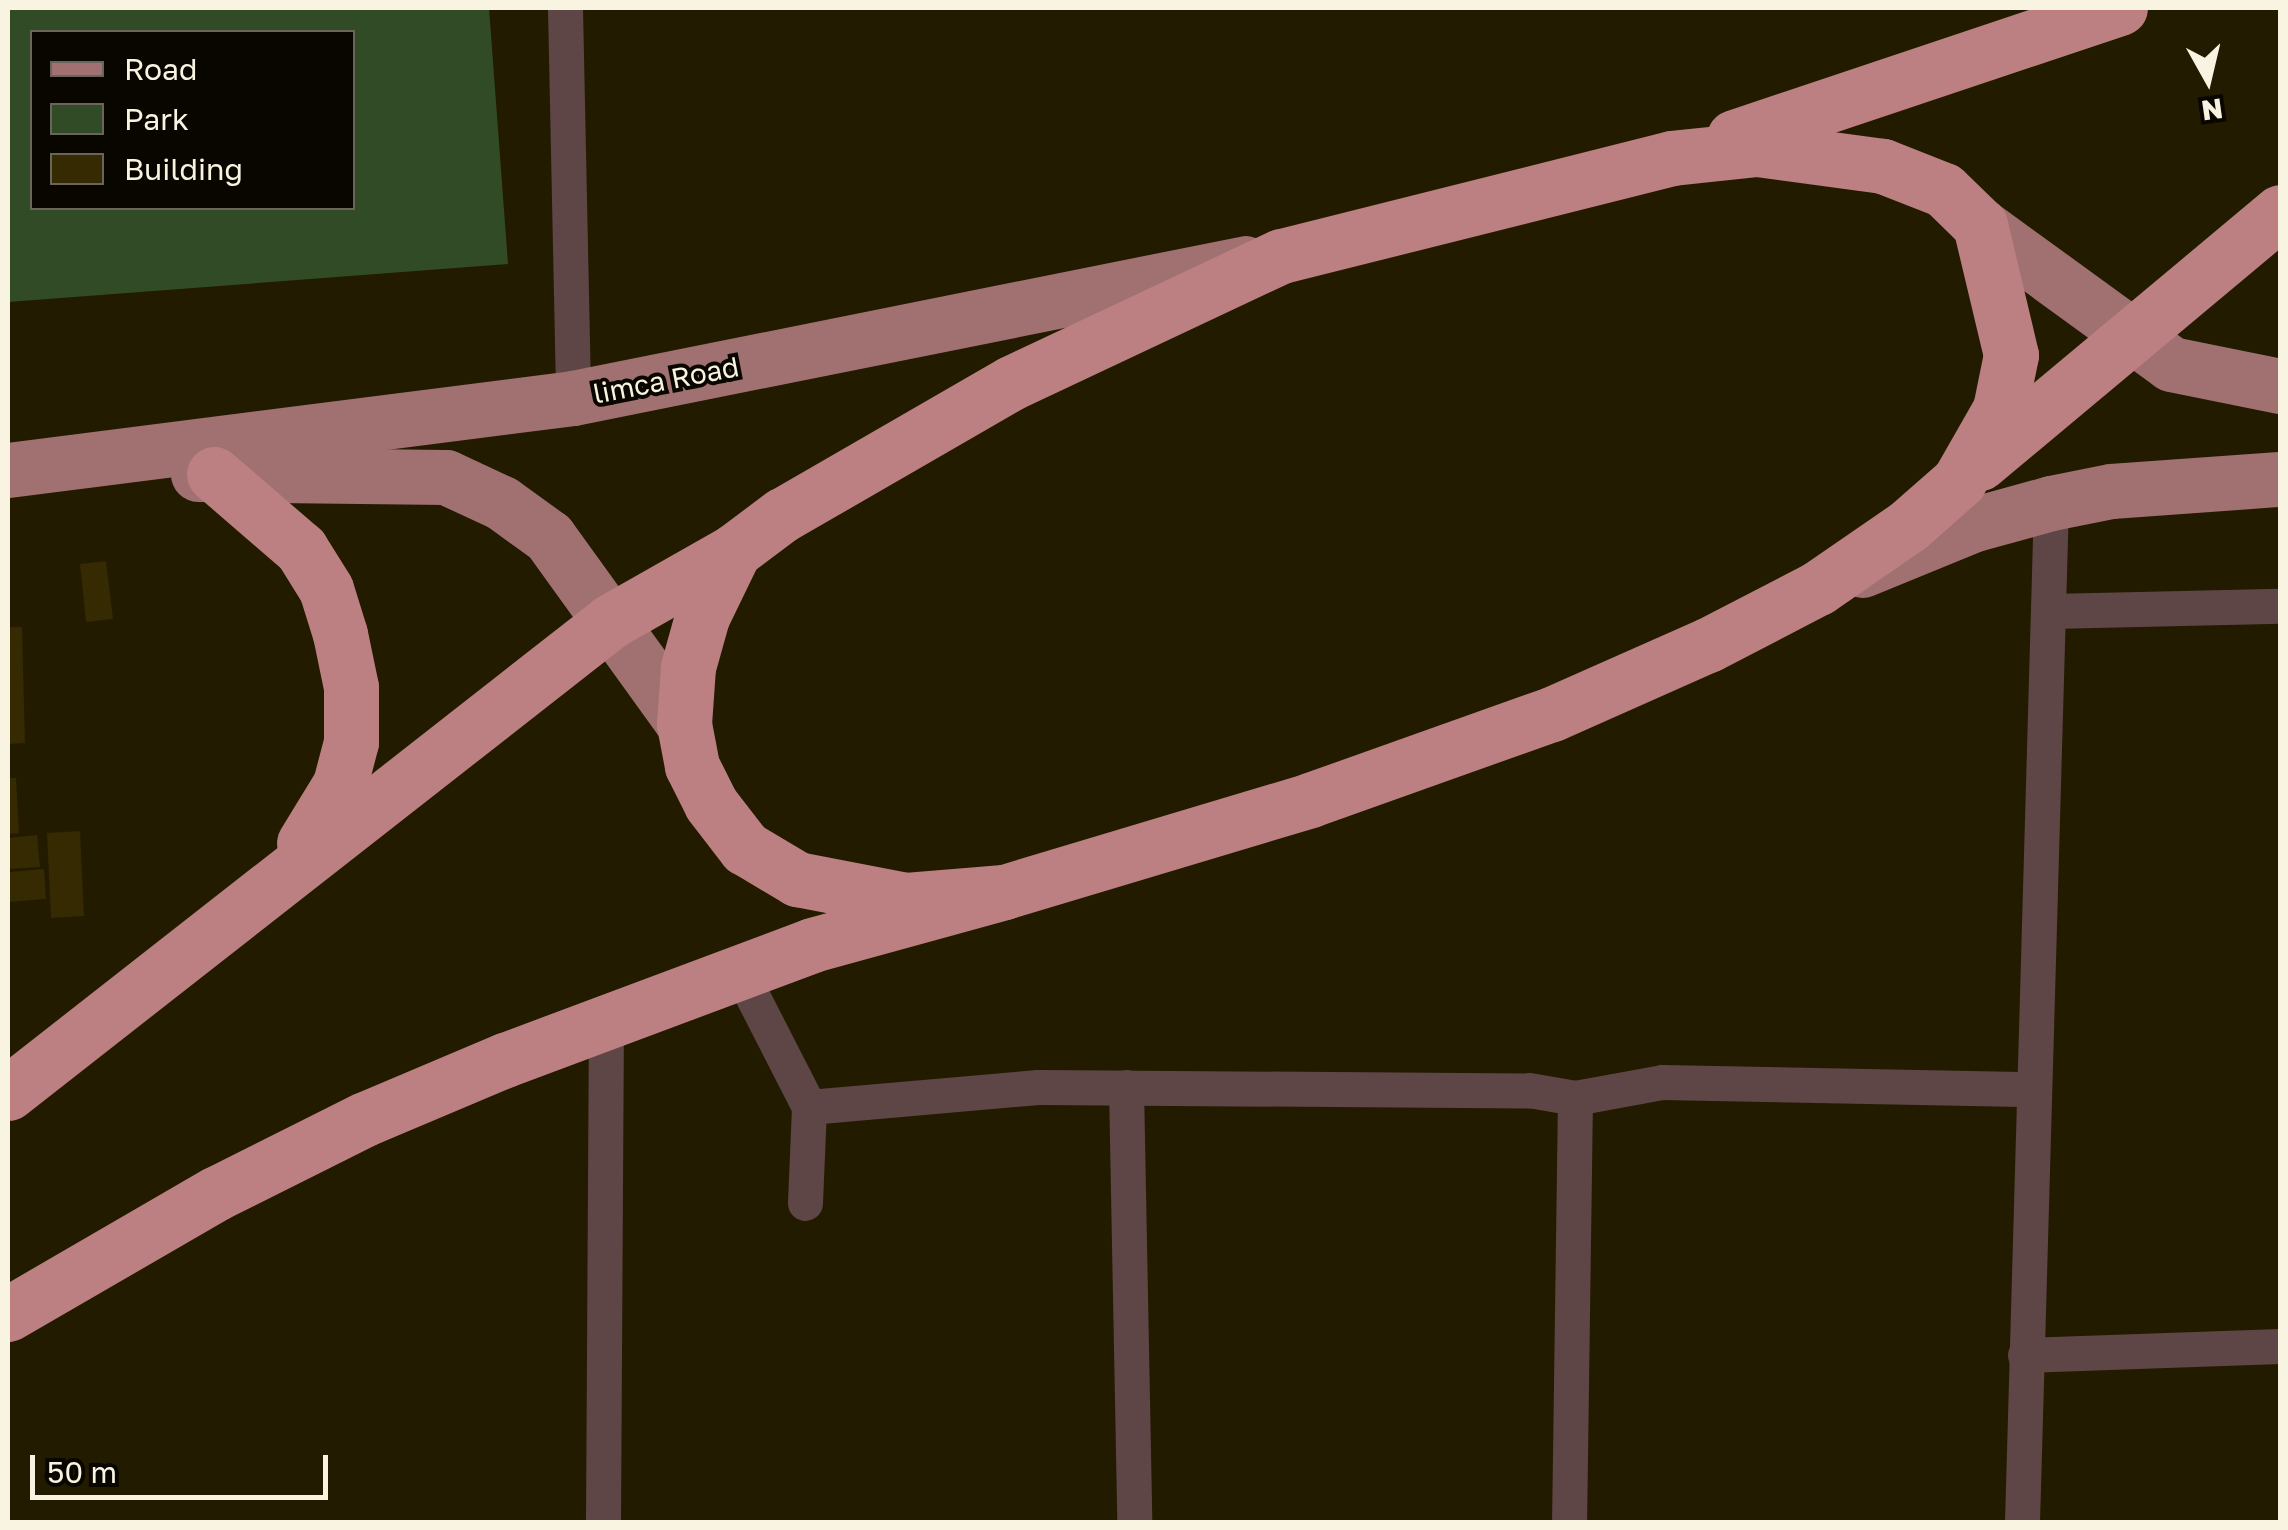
<!DOCTYPE html>
<html>
<head>
<meta charset="utf-8">
<style>
	body { margin:0 }
	#map { position:relative; width:2288px; height:1530px; overflow:hidden; background:#231b00; font-family:"Golos Text",sans-serif }
	div>[style] { position:absolute }
	.green>* { inset:0; background:#324b27 }
	.building>* { inset:0; background:#352a01 }
	.street>* { height:35px; margin:-17.5px; padding:0 17.5px; transform-origin:17.5px; border-radius:17.5px; background:#5e4647 }
	.primary>* { height:55px; margin:-27.5px; padding:0 27.5px; transform-origin:27.5px; border-radius:27.5px; background:#a17071 }
	.highway>* { height:55px; margin:-27.5px; padding:0 27.5px; transform-origin:27.5px; border-radius:27.5px; background:#bc8082 }
	span { translate:-50% -50%; white-space:nowrap; text-align:center; line-height:1.15; -webkit-text-stroke:8px #090600; paint-order:stroke }
	.street-label { font-size:28px; color:#f9f4e2 }
	.frame { position:absolute; inset:0; border:10px solid #f9f4e2; pointer-events:none }
	.legend { position:absolute; left:30px; top:30px; width:325px; height:180px; box-sizing:border-box; background:#090600; border:2px solid #69655a; margin:0; padding:12px 18px; list-style:none; font-size:30px; color:#f9f4e2 }
	.legend li { display:flex; align-items:center; gap:20px; height:50px }
	.legend b { width:50px; border:2px solid #69655a }
	.north { position:absolute; left:2158px; top:30px; width:100px; height:100px; -webkit-text-stroke:8px #090600; paint-order:stroke; rotate:172deg; font-size:28px; font-weight:700; line-height:40px; text-align:center; color:#f9f4e2 }
	.north::after { content:''; display:block; margin:auto; width:35px; height:45px; background:#f9f4e2; clip-path:polygon(50% 0,100% 100%,50% 72%,0 100%) }
	.scale { position:absolute; left:30px; top:1455px; width:298px; height:45px; box-sizing:border-box; border:5px solid #f9f4e2; border-top:0; padding-left:12px; font-size:30px; line-height:35px; white-space:nowrap; color:#f9f4e2; -webkit-text-stroke:8px #090600; paint-order:stroke }
</style>
</head>
<body>
<div id="map">
	<div class="green">
		<i style="clip-path:polygon(evenodd,8px 8px,489px 8px,508px 264px,8px 302px,8px 8px,32px 32px,352px 32px,352px 208px,32px 208px,32px 32px)"></i>
	</div>
	<div class="building">
		<i style="clip-path:polygon(106px 561px,113px 619px,86px 622px,80px 564px)"></i>
		<i style="clip-path:polygon(8px 627px,22px 627px,25px 743px,8px 744px)"></i>
		<i style="clip-path:polygon(8px 778px,16px 778px,19px 833px,8px 834px)"></i>
		<i style="clip-path:polygon(80px 831px,84px 916px,51px 918px,47px 833px)"></i>
		<i style="clip-path:polygon(37px 835px,40px 867px,8px 869px,8px 838px)"></i>
		<i style="clip-path:polygon(44px 869px,46px 899px,8px 902px,8px 872px)"></i>
	</div>
	<div class="street">
		<i style="left:565px;top:8px;width:390px;rotate:88.8deg"></i>
		<i style="left:2051px;top:611px;width:229px;rotate:-1.3deg"></i>
		<i style="left:740px;top:972px;width:152px;rotate:62.9deg"></i>
		<i style="left:809px;top:1107px;width:96px;rotate:92.4deg"></i>
		<i style="left:1126px;top:1087px;width:435px;rotate:88.9deg"></i>
		<i style="left:1575px;top:1098px;width:88px;rotate:-10.4deg"></i>
		<i style="left:1662px;top:1082px;width:372px;rotate:1.1deg"></i>
		<i style="left:809px;top:1107px;width:230px;rotate:-5deg"></i>
		<i style="left:1038px;top:1087px;width:491px;rotate:0.4deg"></i>
		<i style="left:1529px;top:1090px;width:47px;rotate:9.9deg"></i>
		<i style="left:1575px;top:1098px;width:424px;rotate:90.8deg"></i>
		<i style="left:2025px;top:1355px;width:255px;rotate:-2deg"></i>
		<i style="left:603px;top:1522px;width:501px;rotate:-89.66deg"></i>
		<i style="left:2022px;top:1522px;width:1019px;rotate:-88.37deg"></i>
	</div>
	<div class="primary">
		<i style="left:1980px;top:225px;width:236px;rotate:36deg"></i>
		<i style="left:2171px;top:364px;width:111px;rotate:11.4deg"></i>
		<i style="left:8px;top:470px;width:570px;rotate:-7.26deg"></i>
		<i style="left:573px;top:398px;width:686px;rotate:-11.34deg"></i>
		<i style="left:198px;top:474px;width:248px;rotate:0.7deg"></i>
		<i style="left:446px;top:477px;width:62px;rotate:24.9deg"></i>
		<i style="left:502px;top:503px;width:58px;rotate:35.9deg"></i>
		<i style="left:549px;top:537px;width:231px;rotate:54.2deg"></i>
		<i style="left:1862px;top:570px;width:122px;rotate:-22.2deg"></i>
		<i style="left:1975px;top:524px;width:79px;rotate:-15.4deg"></i>
		<i style="left:2051px;top:503px;width:61px;rotate:-11.3deg"></i>
		<i style="left:2111px;top:491px;width:169px;rotate:-4.1deg"></i>
	</div>
	<div class="highway">
		<i style="left:1734px;top:137px;width:407px;rotate:-18.5deg"></i>
		<i style="left:1980px;top:463px;width:391px;rotate:-39.9deg"></i>
		<i style="left:214px;top:474px;width:115px;rotate:40.8deg"></i>
		<i style="left:301px;top:549px;width:47px;rotate:58deg"></i>
		<i style="left:326px;top:589px;width:47px;rotate:72.7deg"></i>
		<i style="left:340px;top:634px;width:54px;rotate:78.3deg"></i>
		<i style="left:351px;top:687px;width:55px;rotate:90deg"></i>
		<i style="left:351px;top:742px;width:43px;rotate:104.7deg"></i>
		<i style="left:340px;top:784px;width:69px;rotate:121.4deg"></i>
		<i style="left:8px;top:1093px;width:766px;rotate:-38.05deg"></i>
		<i style="left:611px;top:621px;width:142px;rotate:-29.6deg"></i>
		<i style="left:8px;top:1314px;width:241px;rotate:-30.1deg"></i>
		<i style="left:217px;top:1193px;width:165px;rotate:-26.6deg"></i>
		<i style="left:365px;top:1119px;width:152px;rotate:-22.9deg"></i>
		<i style="left:505px;top:1060px;width:328px;rotate:-20.5deg"></i>
		<i style="left:812px;top:945px;width:199px;rotate:-15.4deg"></i>
		<i style="left:1004px;top:892px;width:320px;rotate:-16.7deg"></i>
		<i style="left:1310px;top:800px;width:257px;rotate:-19.6deg"></i>
		<i style="left:1552px;top:714px;width:171px;rotate:-23.9deg"></i>
		<i style="left:1708px;top:645px;width:124px;rotate:-27.4deg"></i>
		<i style="left:1818px;top:588px;width:109px;rotate:-34.6deg"></i>
		<i style="left:1908px;top:526px;width:68px;rotate:-41.4deg"></i>
		<i style="left:1959px;top:481px;width:83px;rotate:-60.3deg"></i>
		<i style="left:2000px;top:409px;width:55px;rotate:-78.5deg"></i>
		<i style="left:2011px;top:355px;width:134px;rotate:-103.4deg"></i>
		<i style="left:1980px;top:225px;width:50px;rotate:-135.8deg"></i>
		<i style="left:1944px;top:190px;width:66px;rotate:-158.5deg"></i>
		<i style="left:1883px;top:166px;width:127px;rotate:-172.3deg"></i>
		<i style="left:1757px;top:149px;width:85px;rotate:174deg"></i>
		<i style="left:1672px;top:158px;width:403px;rotate:165.9deg"></i>
		<i style="left:1281px;top:256px;width:298px;rotate:154.8deg"></i>
		<i style="left:1011px;top:383px;width:264px;rotate:150deg"></i>
		<i style="left:782px;top:515px;width:60px;rotate:143.1deg"></i>
		<i style="left:734px;top:551px;width:73px;rotate:115.9deg"></i>
		<i style="left:702px;top:617px;width:52px;rotate:105.6deg"></i>
		<i style="left:688px;top:667px;width:57px;rotate:94deg"></i>
		<i style="left:684px;top:724px;width:43px;rotate:79.2deg"></i>
		<i style="left:692px;top:766px;width:42px;rotate:63.4deg"></i>
		<i style="left:711px;top:804px;width:56px;rotate:52.3deg"></i>
		<i style="left:745px;top:848px;width:61px;rotate:30.8deg"></i>
		<i style="left:797px;top:879px;width:111px;rotate:10.9deg"></i>
		<i style="left:906px;top:900px;width:98px;rotate:-4.7deg"></i>
	</div>
	<div class="street-label">
		<span style="left:666px;top:380px;rotate:-11deg">limca Road</span>
	</div>
	<div class="frame"></div>
	<ul class="legend">
	<li><b style="height:12px;background:#a17071"></b>Road</li>
	<li><b style="height:28px;background:#324b27"></b>Park</li>
	<li><b style="height:28px;background:#352a01"></b>Building</li>
	</ul>
	<div class="north">N</div>
	<div class="scale">50 m</div>
</div>
</body>
</html>
